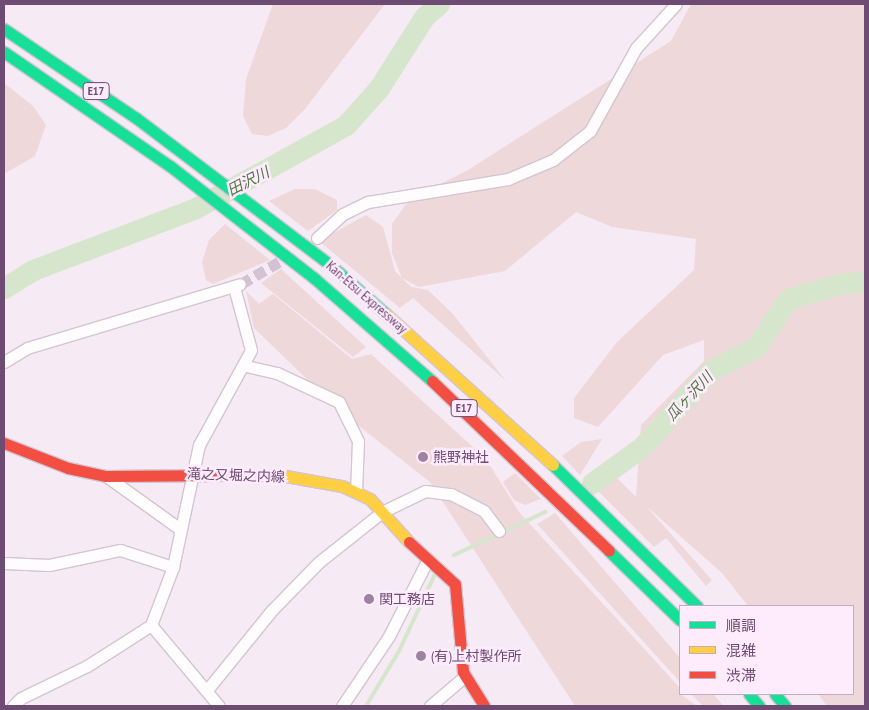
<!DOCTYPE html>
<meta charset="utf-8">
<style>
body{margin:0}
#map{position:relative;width:869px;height:710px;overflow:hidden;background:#f6eaf4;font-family:"PT Sans Narrow","Noto Sans JP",sans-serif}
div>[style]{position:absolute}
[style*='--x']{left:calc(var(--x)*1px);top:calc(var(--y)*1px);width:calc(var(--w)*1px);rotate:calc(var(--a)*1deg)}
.green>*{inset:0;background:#eed8da}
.stream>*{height:4px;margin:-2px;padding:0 2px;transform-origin:2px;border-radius:2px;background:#d6e6cc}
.river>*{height:21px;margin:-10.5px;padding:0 10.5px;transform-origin:10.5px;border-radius:10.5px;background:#d6e6cc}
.street-tunnel>*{height:11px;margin-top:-5.5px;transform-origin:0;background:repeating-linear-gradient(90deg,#d4c2d4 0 11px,transparent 0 16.5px)}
.roads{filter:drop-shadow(1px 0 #d3c5d2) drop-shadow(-1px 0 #d3c5d2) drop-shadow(0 1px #d3c5d2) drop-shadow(0 -1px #d3c5d2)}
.street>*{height:11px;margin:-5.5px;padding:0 5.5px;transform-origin:5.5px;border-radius:5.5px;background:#fefcfd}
.fast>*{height:11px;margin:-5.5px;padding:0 5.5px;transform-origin:5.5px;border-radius:5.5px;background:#16e098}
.slow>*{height:11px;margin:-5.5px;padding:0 5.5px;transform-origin:5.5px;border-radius:5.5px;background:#ffcf43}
.jam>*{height:11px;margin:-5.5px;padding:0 5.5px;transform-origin:5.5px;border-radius:5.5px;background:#f24e42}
.dots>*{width:14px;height:14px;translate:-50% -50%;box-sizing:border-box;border:2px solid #feebfc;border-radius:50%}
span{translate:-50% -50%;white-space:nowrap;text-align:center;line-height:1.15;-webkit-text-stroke:5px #feebfc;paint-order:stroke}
.shield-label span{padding:1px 4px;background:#feebfc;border:1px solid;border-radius:4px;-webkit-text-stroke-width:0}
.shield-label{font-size:12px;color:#6e4b73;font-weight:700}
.street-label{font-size:14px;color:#6e4b73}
.poi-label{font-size:14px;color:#6e4b73}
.left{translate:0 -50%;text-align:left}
.water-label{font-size:15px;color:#517840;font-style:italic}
.frame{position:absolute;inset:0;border:5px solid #6e4b73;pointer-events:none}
.legend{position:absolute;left:679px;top:605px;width:175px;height:90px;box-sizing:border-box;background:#feebfc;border:1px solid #c4abc5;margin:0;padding:6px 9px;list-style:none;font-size:15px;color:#6e4b73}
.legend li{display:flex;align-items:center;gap:10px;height:25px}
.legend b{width:25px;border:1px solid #c4abc5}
</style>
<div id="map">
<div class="green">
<i style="clip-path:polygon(273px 4px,385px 4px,305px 109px,286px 128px,268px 136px,252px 134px,243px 116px,246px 79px)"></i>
<i style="clip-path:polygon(691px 4px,865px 4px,865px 706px,819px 706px,827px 706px,818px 694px,853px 694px,853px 606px,748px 606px,722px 573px,646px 506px,712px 580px,706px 586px,666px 538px,654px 547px,595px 488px,613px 474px,636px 497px,641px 425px,704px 361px,704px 340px,663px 355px,598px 427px,574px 418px,574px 398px,617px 342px,694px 270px,696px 239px,612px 227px,576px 212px,505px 271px,419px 287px,402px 278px,411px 287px,428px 290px,453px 314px,506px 381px,413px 298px,400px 308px,319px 241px,366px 215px,383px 227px,395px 271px,402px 278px,392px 253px,392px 224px,409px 200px,468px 170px,671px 41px)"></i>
<i style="clip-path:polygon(4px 83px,33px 106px,46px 125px,35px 156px,4px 174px)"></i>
<i style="clip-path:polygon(295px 189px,315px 189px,337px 200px,337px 210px,308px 231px,269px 201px)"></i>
<i style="clip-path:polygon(225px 224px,270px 260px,213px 284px,206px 280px,202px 262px,209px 240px)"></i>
<i style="clip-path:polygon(281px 269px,366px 347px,353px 357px,261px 283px)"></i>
<i style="clip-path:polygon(246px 291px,259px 304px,273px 294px,352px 359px,371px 354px,486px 459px,519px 512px,680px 688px,680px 694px,697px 706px,575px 706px,430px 482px,341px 412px,254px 328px)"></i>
<i style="clip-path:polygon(602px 439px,580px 475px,562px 456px,581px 442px)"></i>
<i style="clip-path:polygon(515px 473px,541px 499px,525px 505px,514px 500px,503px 482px)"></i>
<i style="clip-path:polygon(555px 513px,680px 658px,680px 682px,537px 524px)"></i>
<i style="clip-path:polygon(691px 694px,713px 694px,724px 706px,703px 706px)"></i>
</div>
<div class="stream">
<i style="--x:454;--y:555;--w:101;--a:-25.3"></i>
<i style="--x:366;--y:706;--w:64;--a:-59"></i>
<i style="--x:399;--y:651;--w:85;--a:-64.9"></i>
</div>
<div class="river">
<i style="--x:4;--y:288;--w:34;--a:-32"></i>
<i style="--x:33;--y:270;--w:172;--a:-20.8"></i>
<i style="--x:194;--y:209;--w:174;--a:-28.9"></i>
<i style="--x:346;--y:125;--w:50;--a:-48.3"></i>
<i style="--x:379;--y:88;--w:84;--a:-57.6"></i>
<i style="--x:424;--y:17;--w:20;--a:-41"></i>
<i style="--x:592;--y:483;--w:62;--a:-35.8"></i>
<i style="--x:642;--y:447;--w:103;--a:-48.1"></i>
<i style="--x:711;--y:370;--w:49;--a:-26.6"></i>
<i style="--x:755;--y:348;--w:59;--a:-56"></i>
<i style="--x:788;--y:299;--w:52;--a:-16.7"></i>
<i style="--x:838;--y:284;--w:27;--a:-6"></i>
</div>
<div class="street-tunnel">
<i style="--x:241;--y:284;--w:58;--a:-30.1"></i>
</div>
<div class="roads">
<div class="street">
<i style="--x:317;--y:238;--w:35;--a:-43"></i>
<i style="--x:343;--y:214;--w:28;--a:-26"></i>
<i style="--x:368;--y:202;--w:142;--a:-9.3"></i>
<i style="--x:508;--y:179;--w:49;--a:-22.9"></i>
<i style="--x:553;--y:160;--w:47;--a:-38.1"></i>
<i style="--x:590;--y:131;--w:95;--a:-61"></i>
<i style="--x:636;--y:48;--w:59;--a:-47.7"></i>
<i style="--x:4;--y:362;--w:27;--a:-31"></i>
<i style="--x:27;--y:348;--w:222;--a:-16.7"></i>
<i style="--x:246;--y:366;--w:32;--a:13"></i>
<i style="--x:277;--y:373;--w:68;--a:25.1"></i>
<i style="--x:339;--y:402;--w:43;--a:64"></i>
<i style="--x:358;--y:441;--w:51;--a:92.2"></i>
<i style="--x:106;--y:476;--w:91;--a:35.6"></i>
<i style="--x:4;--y:563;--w:45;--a:2.5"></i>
<i style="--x:49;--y:565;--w:73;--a:-11.9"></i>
<i style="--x:120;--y:550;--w:56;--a:17.8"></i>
<i style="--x:151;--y:625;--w:106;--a:50"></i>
<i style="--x:207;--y:690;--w:103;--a:-50.9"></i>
<i style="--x:272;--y:610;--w:67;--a:-45.6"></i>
<i style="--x:319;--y:562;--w:80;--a:-38.4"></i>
<i style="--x:382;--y:512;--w:48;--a:-26"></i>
<i style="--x:425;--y:491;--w:26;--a:7"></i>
<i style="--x:451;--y:494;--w:37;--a:27"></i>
<i style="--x:484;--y:511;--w:25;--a:53"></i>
<i style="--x:13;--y:706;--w:11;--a:-45"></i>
<i style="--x:21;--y:698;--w:73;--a:-25.9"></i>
<i style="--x:87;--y:666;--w:76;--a:-32.6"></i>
<i style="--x:151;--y:625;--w:62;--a:-69.2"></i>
<i style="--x:173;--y:567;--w:125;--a:-78"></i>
<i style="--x:199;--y:445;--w:108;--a:-61.3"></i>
<i style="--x:251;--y:350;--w:65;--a:-105.1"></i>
<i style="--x:342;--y:706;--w:84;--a:-56.1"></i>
<i style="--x:389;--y:636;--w:84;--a:-63.1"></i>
<i style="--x:430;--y:706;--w:46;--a:-40.6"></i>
</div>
<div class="fast">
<i style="--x:4;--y:29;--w:159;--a:34"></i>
<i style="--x:136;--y:118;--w:248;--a:37.1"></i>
<i style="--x:334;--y:268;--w:69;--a:41.5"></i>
<i style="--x:4;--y:52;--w:201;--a:34.5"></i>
<i style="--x:170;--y:166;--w:182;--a:37.9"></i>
<i style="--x:314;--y:278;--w:157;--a:41.1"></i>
<i style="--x:553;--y:465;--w:202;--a:44.4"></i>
<i style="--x:609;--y:551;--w:99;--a:44.2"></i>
<i style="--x:749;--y:694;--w:16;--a:50"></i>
<i style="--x:775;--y:694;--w:16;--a:50"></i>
</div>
<div class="slow">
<i style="--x:386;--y:314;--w:225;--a:42.1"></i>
<i style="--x:226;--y:475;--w:54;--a:0"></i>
<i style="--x:280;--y:475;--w:63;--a:10.1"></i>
<i style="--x:342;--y:486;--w:31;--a:25"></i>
<i style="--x:370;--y:499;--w:58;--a:47.8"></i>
</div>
<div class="jam">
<i style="--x:432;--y:381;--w:245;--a:43.8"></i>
<i style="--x:4;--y:443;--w:69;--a:21.3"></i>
<i style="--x:68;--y:468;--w:39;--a:12"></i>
<i style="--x:106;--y:476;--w:120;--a:-0.5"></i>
<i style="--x:409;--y:542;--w:62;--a:42.4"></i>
<i style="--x:455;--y:584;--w:88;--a:84.8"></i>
<i style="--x:463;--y:672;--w:40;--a:58"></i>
</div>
</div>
<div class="dots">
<i style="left:423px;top:457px;background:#9e83a0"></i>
<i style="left:369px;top:599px;background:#9e83a0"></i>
<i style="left:421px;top:656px;background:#9e83a0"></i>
</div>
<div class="shield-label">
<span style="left:96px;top:91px">E17</span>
<span style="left:464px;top:408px">E17</span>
</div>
<div class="street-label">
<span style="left:367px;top:297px;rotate:41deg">Kan-Etsu Expressway</span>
<span style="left:236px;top:475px;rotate:2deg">滝之又堀之内線</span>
</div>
<div class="poi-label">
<span class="left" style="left:433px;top:457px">熊野神社</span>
<span class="left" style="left:379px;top:599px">関工務店</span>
<span class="left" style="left:431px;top:656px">(有)上村製作所</span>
</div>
<div class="water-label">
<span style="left:248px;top:181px;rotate:-27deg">田沢川</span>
<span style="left:689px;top:396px;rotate:-47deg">瓜ヶ沢川</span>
</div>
<div class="frame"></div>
<ul class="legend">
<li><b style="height:6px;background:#16e098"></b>順調</li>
<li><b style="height:6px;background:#ffcf43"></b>混雑</li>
<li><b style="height:6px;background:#f24e42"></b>渋滞</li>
</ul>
</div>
